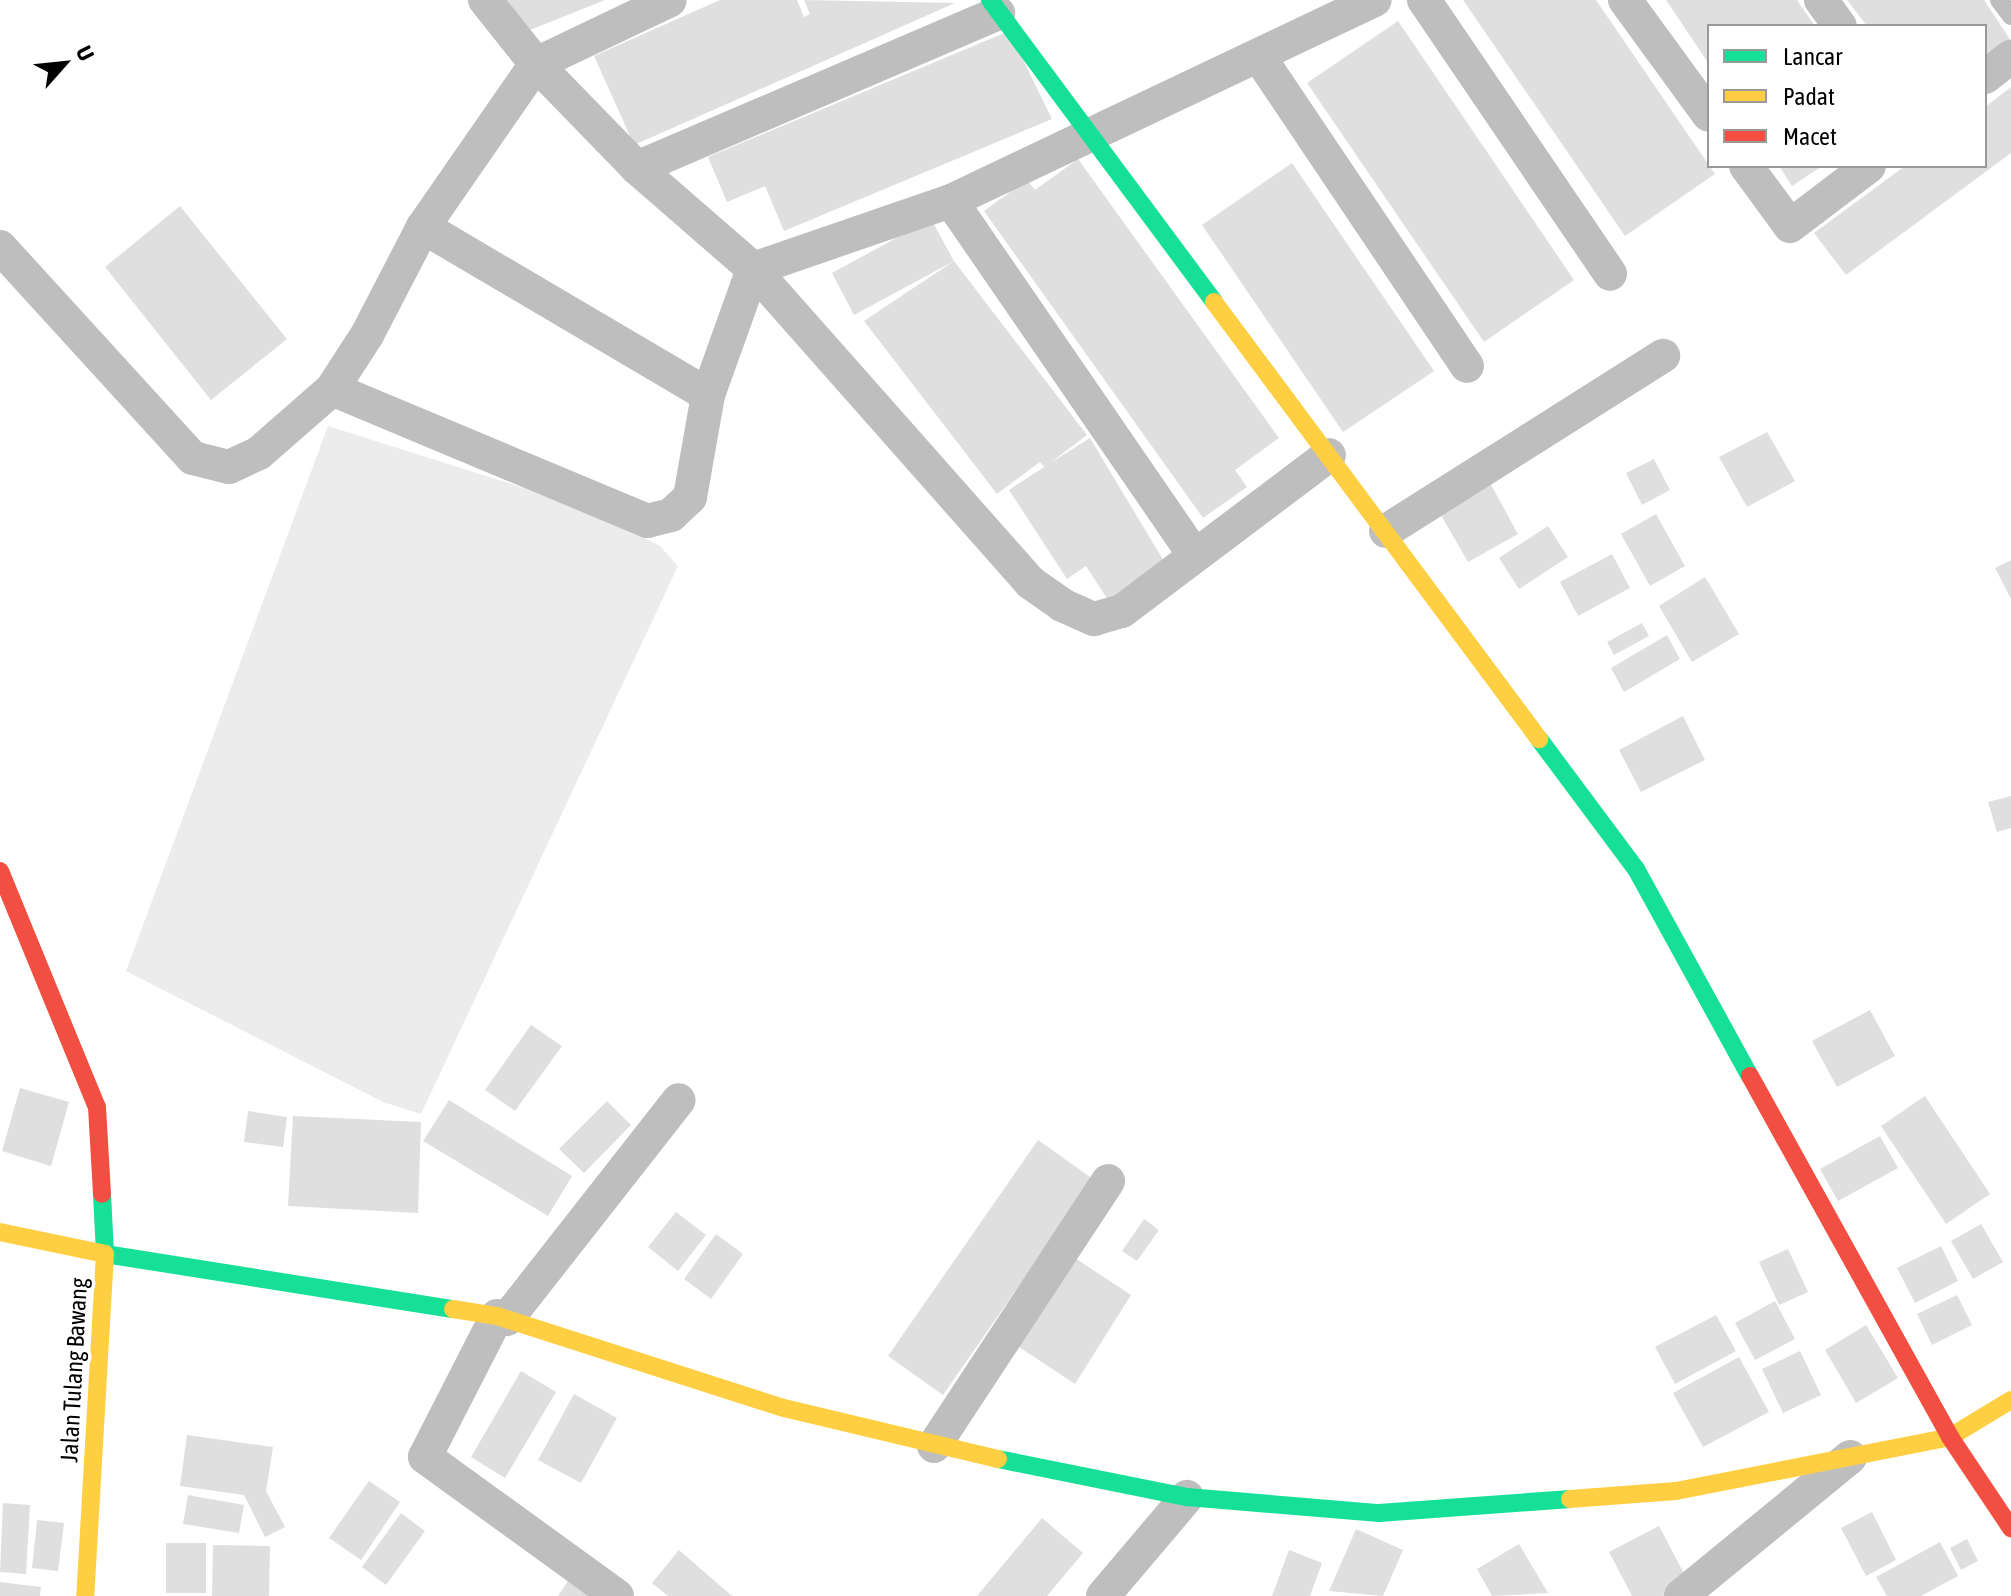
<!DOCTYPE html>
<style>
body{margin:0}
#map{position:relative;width:2011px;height:1596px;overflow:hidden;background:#fff;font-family:"Asap Condensed",sans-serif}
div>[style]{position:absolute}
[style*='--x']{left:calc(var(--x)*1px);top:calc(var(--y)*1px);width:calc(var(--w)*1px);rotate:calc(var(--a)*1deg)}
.green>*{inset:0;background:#ececec}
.building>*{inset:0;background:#dfdfdf}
.lane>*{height:18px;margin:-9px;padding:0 9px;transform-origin:9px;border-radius:9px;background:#bebebe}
.street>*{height:34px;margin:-17px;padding:0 17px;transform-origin:17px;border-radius:17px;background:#bebebe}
.fast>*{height:18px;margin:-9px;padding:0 9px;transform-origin:9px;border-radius:9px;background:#16e098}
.slow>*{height:18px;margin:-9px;padding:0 9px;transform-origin:9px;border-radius:9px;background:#ffcf43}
.jam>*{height:18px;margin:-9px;padding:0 9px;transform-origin:9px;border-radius:9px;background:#f24e42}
span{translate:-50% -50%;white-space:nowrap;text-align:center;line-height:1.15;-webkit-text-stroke:7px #fff;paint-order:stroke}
.street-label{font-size:24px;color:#000}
.legend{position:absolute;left:1707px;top:24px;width:280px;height:144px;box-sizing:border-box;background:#fff;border:2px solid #999;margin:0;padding:10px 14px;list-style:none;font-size:24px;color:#000}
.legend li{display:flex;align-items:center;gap:16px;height:40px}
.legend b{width:40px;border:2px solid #999}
.north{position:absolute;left:24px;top:24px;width:80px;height:80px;-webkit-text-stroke:6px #fff;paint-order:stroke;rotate:63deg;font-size:22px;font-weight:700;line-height:32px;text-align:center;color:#000}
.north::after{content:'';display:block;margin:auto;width:28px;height:36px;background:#000;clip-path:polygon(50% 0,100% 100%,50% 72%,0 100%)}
</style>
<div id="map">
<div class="green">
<i style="clip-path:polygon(328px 426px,581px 506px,660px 546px,678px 566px,421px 1114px,383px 1102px,126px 971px)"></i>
</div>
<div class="building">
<i style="clip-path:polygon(501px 0,605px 0,520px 34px)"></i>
<i style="clip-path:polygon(720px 0,797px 0,804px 17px,810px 14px,804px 0,955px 3px,634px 145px,594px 56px)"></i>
<i style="clip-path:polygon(1463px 0,1596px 0,1715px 174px,1625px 236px)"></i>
<i style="clip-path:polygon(1666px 0,1797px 0,1815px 26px,1709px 26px,1709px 64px)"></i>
<i style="clip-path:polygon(1847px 0,1984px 0,2011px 41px,1985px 61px,1985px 26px,1867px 26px)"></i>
<i style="clip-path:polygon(1398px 21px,1574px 280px,1484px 342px,1307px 83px)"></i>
<i style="clip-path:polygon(1009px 31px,1052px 119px,784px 231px,765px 186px,727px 202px,708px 157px)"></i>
<i style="clip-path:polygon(2011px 87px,2011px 153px,1846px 275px,1814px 233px,1905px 166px,1985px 166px,1985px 107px)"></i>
<i style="clip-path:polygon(1078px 159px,1279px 438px,1235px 470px,1247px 487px,1203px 518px,984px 211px,1027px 180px,1035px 190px)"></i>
<i style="clip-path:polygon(1292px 163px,1434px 371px,1343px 432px,1202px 225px)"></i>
<i style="clip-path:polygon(1779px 166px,1822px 166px,1792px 186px)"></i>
<i style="clip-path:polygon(180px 206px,287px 339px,211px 400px,105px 267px)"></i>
<i style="clip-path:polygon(931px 219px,954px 261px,854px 315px,832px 273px)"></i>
<i style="clip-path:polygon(954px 261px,1087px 435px,1050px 463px,1090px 438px,1165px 563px,1108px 600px,1086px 566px,1067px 579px,1009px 490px,1044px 467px,1040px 462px,997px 494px,864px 321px)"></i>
<i style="clip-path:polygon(1767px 432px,1795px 481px,1747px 507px,1719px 457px)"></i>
<i style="clip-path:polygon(1654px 459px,1670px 490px,1642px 505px,1626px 473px)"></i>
<i style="clip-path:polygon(1489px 481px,1518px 534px,1468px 562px,1438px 510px)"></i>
<i style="clip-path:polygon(1656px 514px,1685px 566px,1650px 586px,1621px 534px)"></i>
<i style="clip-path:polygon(1548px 526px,1568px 557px,1519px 589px,1499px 558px)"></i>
<i style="clip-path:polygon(1612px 554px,1630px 588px,1578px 616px,1560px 582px)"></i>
<i style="clip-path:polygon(2011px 560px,2011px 599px,1995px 568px)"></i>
<i style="clip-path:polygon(1705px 577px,1739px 634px,1692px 662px,1659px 606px)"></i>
<i style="clip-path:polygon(1642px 623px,1649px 636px,1614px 655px,1607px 642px)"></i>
<i style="clip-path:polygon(1667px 635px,1680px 659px,1624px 692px,1611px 668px)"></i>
<i style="clip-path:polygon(1683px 716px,1705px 760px,1641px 792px,1619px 750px)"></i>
<i style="clip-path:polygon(2011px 796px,2011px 828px,1997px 832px,1988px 802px)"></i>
<i style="clip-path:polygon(1870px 1010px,1895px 1056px,1837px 1087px,1812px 1041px)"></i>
<i style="clip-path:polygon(531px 1025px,562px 1046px,515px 1111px,485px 1090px)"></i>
<i style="clip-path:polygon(20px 1088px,69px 1102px,51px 1166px,2px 1151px)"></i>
<i style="clip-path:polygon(1925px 1096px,1990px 1194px,1946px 1224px,1881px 1126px)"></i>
<i style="clip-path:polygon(449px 1100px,572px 1176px,548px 1216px,423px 1141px)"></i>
<i style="clip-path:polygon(607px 1101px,631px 1125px,584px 1173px,559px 1149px)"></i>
<i style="clip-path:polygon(248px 1111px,287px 1117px,283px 1147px,244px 1142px)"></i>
<i style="clip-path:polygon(293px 1116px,421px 1122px,418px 1213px,288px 1206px)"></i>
<i style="clip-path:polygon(1880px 1136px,1898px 1168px,1838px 1201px,1820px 1169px)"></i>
<i style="clip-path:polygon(1038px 1140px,1093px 1179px,943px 1395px,888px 1356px)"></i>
<i style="clip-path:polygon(676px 1212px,706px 1235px,678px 1271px,648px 1247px)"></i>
<i style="clip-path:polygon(1144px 1219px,1159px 1230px,1137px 1261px,1122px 1251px)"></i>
<i style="clip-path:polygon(1981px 1224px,2003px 1262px,1973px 1279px,1951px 1241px)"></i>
<i style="clip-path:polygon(716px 1234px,743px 1254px,711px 1299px,684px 1279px)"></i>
<i style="clip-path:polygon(1941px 1246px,1958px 1281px,1915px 1303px,1897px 1268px)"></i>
<i style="clip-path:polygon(1788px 1249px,1808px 1292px,1779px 1305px,1759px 1262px)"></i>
<i style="clip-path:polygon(1075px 1258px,1131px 1295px,1075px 1384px,1019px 1347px)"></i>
<i style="clip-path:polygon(1957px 1295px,1972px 1325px,1932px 1345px,1917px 1314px)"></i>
<i style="clip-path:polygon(1775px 1301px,1795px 1339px,1755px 1360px,1735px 1323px)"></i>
<i style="clip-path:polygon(1716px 1315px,1736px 1351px,1675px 1384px,1655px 1347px)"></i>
<i style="clip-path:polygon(1866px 1325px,1898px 1378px,1856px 1403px,1825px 1350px)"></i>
<i style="clip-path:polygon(1800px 1351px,1821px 1395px,1783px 1413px,1762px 1369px)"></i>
<i style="clip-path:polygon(1739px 1357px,1769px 1412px,1703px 1447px,1673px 1393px)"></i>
<i style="clip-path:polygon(521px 1371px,556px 1392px,505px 1478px,471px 1457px)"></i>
<i style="clip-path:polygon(574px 1394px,617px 1418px,581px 1483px,538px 1460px)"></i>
<i style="clip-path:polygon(187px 1435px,273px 1447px,266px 1491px,285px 1527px,265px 1537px,244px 1495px,180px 1486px)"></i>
<i style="clip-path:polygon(369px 1481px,400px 1502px,361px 1560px,329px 1538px)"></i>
<i style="clip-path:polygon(188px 1495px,244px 1505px,239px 1533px,183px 1524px)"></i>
<i style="clip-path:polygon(3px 1503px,30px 1505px,26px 1574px,0 1572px)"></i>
<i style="clip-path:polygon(1872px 1512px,1896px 1560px,1866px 1576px,1841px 1528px)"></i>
<i style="clip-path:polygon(401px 1513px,425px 1531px,386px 1585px,362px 1567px)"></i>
<i style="clip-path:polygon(1042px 1518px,1083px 1553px,1047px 1596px,977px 1596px)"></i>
<i style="clip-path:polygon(37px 1520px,64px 1523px,58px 1571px,32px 1568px)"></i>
<i style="clip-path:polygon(1659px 1526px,1689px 1583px,1663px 1596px,1632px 1596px,1609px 1552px)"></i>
<i style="clip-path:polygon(1356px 1529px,1403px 1550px,1383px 1596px,1329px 1591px)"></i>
<i style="clip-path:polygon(1967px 1539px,1978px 1561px,1961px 1570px,1950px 1548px)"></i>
<i style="clip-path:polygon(1940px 1542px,1958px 1576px,1921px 1596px,1887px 1596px,1876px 1577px)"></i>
<i style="clip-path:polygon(166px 1543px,206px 1543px,206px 1593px,166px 1593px)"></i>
<i style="clip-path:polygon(1519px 1544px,1548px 1593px,1492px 1596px,1477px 1569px)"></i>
<i style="clip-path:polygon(213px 1545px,270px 1546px,269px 1596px,212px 1596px)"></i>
<i style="clip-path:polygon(679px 1550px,732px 1596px,668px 1596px,652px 1583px)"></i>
<i style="clip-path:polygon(1289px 1550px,1322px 1563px,1310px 1596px,1272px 1596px)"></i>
<i style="clip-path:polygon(570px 1578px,595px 1596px,558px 1596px)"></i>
<i style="clip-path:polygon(0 1582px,41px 1587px,40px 1596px,0 1596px)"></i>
</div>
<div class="lane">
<i style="--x:1999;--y:0;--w:20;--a:53"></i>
</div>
<div class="street">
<i style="--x:485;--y:0;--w:82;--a:51.4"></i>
<i style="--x:536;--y:64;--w:145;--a:45.8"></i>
<i style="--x:637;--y:168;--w:154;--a:41"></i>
<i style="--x:753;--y:269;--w:419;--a:48.5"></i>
<i style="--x:1031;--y:583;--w:38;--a:35"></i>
<i style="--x:1062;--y:605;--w:35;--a:24"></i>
<i style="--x:1094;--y:619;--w:29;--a:-16"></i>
<i style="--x:1122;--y:611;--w:259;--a:-37"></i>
<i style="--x:1424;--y:0;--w:331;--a:55.8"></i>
<i style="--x:1625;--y:0;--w:142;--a:53.9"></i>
<i style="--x:1821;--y:0;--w:32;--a:54"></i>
<i style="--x:1260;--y:58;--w:371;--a:56.1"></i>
<i style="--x:1985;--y:77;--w:33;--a:-38"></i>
<i style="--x:1746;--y:166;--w:74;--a:53.7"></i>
<i style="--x:1790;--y:226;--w:99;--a:-37.2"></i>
<i style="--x:637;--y:168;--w:393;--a:-23.2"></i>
<i style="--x:951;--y:201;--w:429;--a:55.5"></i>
<i style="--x:423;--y:227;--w:331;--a:30.5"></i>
<i style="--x:0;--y:247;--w:286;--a:47.6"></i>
<i style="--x:193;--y:458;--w:37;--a:14"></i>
<i style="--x:229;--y:467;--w:33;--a:-25"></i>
<i style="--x:259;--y:453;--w:97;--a:-41.2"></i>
<i style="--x:332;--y:389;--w:64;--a:-57.1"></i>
<i style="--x:367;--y:335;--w:122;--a:-62.6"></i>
<i style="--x:423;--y:227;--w:198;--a:-55.3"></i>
<i style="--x:536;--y:64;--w:148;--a:-25.5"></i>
<i style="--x:332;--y:389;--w:342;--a:22.7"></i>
<i style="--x:647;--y:521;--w:25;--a:-14"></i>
<i style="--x:671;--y:515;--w:26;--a:-43"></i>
<i style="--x:690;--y:497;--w:104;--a:-80"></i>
<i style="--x:708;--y:395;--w:134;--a:-70.3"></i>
<i style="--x:753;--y:269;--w:209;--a:-19"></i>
<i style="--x:951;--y:201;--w:469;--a:-25.4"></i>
<i style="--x:1386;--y:531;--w:328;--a:-32.3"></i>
<i style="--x:497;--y:1316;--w:158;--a:117.1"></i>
<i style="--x:425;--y:1457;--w:237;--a:35.9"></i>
<i style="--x:507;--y:1319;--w:278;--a:-51.9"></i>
<i style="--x:934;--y:1446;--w:317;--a:-56.7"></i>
<i style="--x:1103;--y:1596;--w:130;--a:-49.7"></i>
<i style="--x:1681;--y:1596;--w:219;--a:-39.4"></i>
</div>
<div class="fast">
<i style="--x:990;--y:0;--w:376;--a:53.4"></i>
<i style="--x:1539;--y:739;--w:162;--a:53.3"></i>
<i style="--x:1636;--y:869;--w:236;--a:61.2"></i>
<i style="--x:102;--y:1194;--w:60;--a:87.1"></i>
<i style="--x:105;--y:1254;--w:352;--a:9"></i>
<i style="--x:998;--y:1459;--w:193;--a:11.4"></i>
<i style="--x:1187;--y:1497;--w:193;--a:4.8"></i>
<i style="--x:1379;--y:1513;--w:192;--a:-4.2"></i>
</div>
<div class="slow">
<i style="--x:1214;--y:302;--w:545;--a:53.36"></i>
<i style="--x:0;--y:1232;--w:107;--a:11.8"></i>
<i style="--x:105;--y:1254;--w:343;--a:93.3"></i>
<i style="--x:453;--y:1309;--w:45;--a:9"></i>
<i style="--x:497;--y:1316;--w:301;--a:17.8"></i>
<i style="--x:784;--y:1408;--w:220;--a:13.4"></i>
<i style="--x:1570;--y:1499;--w:106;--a:-4.3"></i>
<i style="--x:1676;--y:1491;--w:279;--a:-11.1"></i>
<i style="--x:1950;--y:1437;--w:71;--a:-31.2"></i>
</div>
<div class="jam">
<i style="--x:0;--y:871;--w:255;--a:67.7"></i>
<i style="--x:97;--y:1107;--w:87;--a:86.7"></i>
<i style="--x:1750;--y:1076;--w:413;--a:61"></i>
<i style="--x:1950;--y:1437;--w:110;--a:56.2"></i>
</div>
<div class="street-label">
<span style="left:74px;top:1370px;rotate:-87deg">Jalan Tulang Bawang</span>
</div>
<ul class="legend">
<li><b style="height:10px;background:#16e098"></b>Lancar</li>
<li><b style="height:10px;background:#ffcf43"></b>Padat</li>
<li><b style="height:10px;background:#f24e42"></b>Macet</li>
</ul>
<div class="north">U</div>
</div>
